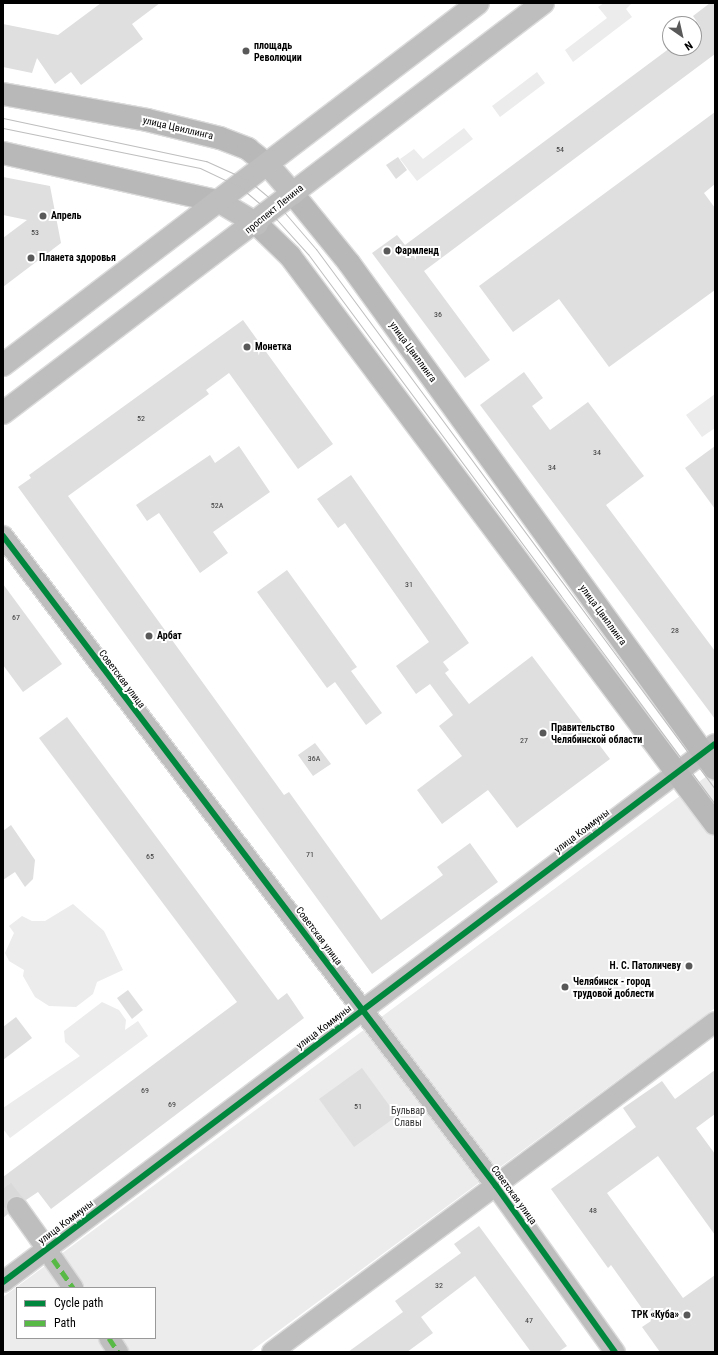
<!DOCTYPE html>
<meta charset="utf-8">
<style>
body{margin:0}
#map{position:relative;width:718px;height:1355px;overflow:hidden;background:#fff;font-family:"Roboto Condensed",sans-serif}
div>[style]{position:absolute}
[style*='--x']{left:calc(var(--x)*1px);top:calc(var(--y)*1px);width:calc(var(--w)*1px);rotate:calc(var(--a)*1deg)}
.green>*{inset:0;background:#ececec}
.building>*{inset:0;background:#dfdfdf}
.street-tunnel>*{height:20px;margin-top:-10px;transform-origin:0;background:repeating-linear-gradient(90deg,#d9d9d9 0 20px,transparent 0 30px)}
.roads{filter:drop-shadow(1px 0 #dbdbdb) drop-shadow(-1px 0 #dbdbdb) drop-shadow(0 1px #dbdbdb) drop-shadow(0 -1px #dbdbdb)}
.street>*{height:20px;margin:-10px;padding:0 10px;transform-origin:10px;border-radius:10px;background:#bebebe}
.secondary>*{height:22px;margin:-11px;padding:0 11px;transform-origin:11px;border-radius:11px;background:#b8b8b8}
.primary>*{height:22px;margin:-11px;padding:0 11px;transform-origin:11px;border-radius:11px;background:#bebebe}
.tram>*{height:1px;margin:-0.5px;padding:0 0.5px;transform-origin:0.5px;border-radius:0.5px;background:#bebebe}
.quiet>*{height:5px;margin-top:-2.5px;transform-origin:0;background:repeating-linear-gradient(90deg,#58b947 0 10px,transparent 0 15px)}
.cycleway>*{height:6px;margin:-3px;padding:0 3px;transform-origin:3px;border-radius:3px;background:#00873e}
.dots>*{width:11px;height:11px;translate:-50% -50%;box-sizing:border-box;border:2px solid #fff;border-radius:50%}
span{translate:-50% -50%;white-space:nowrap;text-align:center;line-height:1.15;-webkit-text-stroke:4px #fff;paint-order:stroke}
.number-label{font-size:8px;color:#383838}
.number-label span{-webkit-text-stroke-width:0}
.poi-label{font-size:10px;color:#000;font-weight:700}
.left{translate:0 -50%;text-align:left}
.right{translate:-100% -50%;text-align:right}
.street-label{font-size:10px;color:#000}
.park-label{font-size:10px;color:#333}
.frame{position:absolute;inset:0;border:4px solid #000;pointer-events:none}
.legend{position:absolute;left:16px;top:1287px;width:140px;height:52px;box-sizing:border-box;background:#fff;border:1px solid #999;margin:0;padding:5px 7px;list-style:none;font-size:12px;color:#000}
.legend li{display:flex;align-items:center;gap:8px;height:20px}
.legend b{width:20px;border:1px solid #999}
.north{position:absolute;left:662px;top:16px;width:40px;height:40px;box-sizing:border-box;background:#fff;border:1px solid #999;border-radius:50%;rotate:146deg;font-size:11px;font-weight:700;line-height:16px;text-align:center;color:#000}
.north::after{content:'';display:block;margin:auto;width:14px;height:18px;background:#595959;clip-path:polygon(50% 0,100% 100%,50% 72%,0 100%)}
</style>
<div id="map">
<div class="green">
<i style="clip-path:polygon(604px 3px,632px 3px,626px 9px,632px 17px,573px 62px,565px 50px,607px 18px,598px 7px)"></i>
<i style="clip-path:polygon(537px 72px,545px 83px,500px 117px,492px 106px)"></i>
<i style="clip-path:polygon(464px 128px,473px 139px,417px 181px,400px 159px,414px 149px,423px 159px)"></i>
<i style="clip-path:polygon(715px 394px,715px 428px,702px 437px,686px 415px)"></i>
<i style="clip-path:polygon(evenodd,715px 770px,715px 1008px,250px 1352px,3px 1352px,3px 1297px,715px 770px,17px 1288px,155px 1288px,155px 1338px,17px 1338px,17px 1288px)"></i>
<i style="clip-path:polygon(73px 904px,104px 931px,123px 970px,97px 982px,93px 994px,76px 1007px,49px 1006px,35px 997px,23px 976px,24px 970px,9px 961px,5px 953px,14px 933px,9px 926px,22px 916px,32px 921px,45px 921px)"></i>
<i style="clip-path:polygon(102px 1002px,119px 1010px,126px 1020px,125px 1030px,138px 1021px,148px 1036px,10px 1138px,3px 1129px,3px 1108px,80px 1056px,65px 1042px,64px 1031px)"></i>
</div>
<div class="building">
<i style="clip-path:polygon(101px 3px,160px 3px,132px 24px,143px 39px,81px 85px,71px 72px,55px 84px,37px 58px,32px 73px,3px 67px,3px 24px,58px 35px)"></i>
<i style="clip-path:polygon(710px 3px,715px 3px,715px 54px,424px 271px,490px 360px,465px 378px,372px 253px,397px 235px,405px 245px,670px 48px,694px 48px,694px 30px,700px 26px,693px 16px)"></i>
<i style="clip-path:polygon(715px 112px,715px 184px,704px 193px,715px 208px,715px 290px,609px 367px,559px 299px,513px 332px,479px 286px)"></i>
<i style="clip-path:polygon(398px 157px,407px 170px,396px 179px,386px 165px)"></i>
<i style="clip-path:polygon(3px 177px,50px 186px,61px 243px,3px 287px,3px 238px,27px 220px,3px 215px)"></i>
<i style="clip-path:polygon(243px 320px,333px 444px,298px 469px,229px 373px,206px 390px,209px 394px,68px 496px,284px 795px,289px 792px,381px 920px,443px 875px,437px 867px,470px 843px,498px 882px,372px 974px,18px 487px,31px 478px,29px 475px)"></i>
<i style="clip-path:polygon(524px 372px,543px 398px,532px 406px,550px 430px,588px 402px,644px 476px,606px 505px,715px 651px,715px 719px,480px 405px)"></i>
<i style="clip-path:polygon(239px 446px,270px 492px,213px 532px,228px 553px,200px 573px,159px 513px,147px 521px,136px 505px,210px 455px,215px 463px)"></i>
<i style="clip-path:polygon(715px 446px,715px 509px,685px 468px)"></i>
<i style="clip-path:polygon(351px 475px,469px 643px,443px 662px,449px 670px,445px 673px,469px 704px,532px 656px,610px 759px,517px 828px,488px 790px,442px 824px,417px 790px,462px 756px,439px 726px,453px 715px,430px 684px,416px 694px,396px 666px,429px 642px,345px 523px,338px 528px,317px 499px)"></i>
<i style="clip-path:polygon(287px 570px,357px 667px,351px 671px,382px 713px,366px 725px,335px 682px,327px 688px,257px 592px)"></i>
<i style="clip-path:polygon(3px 584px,62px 664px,23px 692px,3px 665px)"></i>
<i style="clip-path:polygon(67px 717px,278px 1000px,287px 993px,304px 1018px,51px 1209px,38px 1192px,26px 1200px,16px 1196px,7px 1202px,8px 1214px,3px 1218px,3px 1177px,237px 1002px,39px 738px)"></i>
<i style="clip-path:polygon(315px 743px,331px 764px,313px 776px,298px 755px)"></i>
<i style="clip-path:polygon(11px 825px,35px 860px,33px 879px,25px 887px,15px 872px,3px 880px,3px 831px)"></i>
<i style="clip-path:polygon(128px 990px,143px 1010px,132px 1019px,117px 998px)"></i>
<i style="clip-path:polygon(16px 1017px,32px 1038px,3px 1060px,3px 1027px)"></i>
<i style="clip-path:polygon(362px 1068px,397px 1116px,354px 1147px,319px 1099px)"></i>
<i style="clip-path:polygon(715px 1070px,715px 1114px,696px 1128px,715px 1154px,715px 1235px,658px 1156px,607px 1193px,683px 1298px,715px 1275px,715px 1352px,660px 1352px,642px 1327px,651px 1321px,611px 1265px,608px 1268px,551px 1189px,636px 1127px,623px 1108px,662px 1081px,675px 1099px)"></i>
<i style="clip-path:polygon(479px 1226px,567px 1346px,558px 1352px,531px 1352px,475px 1276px,421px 1317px,433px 1333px,407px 1352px,348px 1352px,403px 1312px,395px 1301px,461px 1253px,454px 1244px)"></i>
</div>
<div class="street-tunnel">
<i style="--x:3;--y:1189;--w:23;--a:52"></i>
</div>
<div class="roads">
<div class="street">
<i style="--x:3;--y:536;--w:816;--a:52.82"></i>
<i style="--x:496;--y:1186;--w:204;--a:54.4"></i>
<i style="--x:17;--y:1207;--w:52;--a:54.5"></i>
<i style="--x:53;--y:1259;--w:35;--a:55"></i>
<i style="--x:3;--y:1282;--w:892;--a:-37.08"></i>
<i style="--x:109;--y:1338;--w:17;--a:57"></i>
<i style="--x:272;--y:1352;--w:552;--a:-36.68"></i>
</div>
<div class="secondary">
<i style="--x:3;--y:94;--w:146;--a:10.2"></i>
<i style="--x:147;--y:120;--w:75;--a:13.9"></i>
<i style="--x:220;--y:138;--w:30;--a:21"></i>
<i style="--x:248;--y:149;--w:26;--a:39"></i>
<i style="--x:3;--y:153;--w:222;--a:12.7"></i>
<i style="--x:293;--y:194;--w:89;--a:50.9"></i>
<i style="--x:349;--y:263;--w:624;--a:54.12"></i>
<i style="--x:257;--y:224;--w:46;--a:44.1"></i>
<i style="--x:290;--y:256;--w:709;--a:53.19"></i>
</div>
<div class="primary">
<i style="--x:268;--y:165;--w:38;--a:49"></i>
<i style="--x:220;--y:202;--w:43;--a:30.7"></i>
<i style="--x:3;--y:365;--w:597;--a:-37.31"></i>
<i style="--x:3;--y:413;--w:678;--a:-37.21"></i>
</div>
</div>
<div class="tram">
<i style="--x:3;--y:118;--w:208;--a:12"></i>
<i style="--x:206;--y:161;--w:46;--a:24.3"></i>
<i style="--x:248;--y:180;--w:40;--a:40"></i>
<i style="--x:279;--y:206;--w:57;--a:49.3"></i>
<i style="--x:316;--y:249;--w:671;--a:53.54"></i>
<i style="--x:3;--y:128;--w:201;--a:11.5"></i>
<i style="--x:200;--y:168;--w:44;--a:25.4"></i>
<i style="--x:240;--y:187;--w:39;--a:40"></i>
<i style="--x:270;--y:212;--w:57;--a:47.9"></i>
<i style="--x:308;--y:254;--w:684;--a:53.5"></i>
</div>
<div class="quiet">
<i style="--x:53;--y:1259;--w:35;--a:55"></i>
<i style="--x:109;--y:1338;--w:17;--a:57"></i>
</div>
<div class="cycleway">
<i style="--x:3;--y:536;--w:816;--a:52.82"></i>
<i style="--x:496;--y:1186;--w:204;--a:54.4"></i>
<i style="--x:3;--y:1282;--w:892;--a:-37.08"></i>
</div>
<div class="dots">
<i style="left:246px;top:51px;background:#595959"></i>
<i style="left:43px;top:216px;background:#595959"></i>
<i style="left:387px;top:251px;background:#595959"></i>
<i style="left:31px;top:258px;background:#595959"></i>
<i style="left:247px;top:347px;background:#595959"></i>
<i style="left:149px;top:636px;background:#595959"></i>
<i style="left:543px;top:733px;background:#595959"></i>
<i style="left:689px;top:966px;background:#595959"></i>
<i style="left:565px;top:987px;background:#595959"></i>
<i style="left:687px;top:1315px;background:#595959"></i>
</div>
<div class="number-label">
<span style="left:560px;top:150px">54</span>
<span style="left:35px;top:233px">53</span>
<span style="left:438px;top:315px">36</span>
<span style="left:141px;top:419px">52</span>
<span style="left:597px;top:453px">34</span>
<span style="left:552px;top:468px">34</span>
<span style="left:217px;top:506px">52А</span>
<span style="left:409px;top:585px">31</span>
<span style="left:16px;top:618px">67</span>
<span style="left:675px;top:631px">28</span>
<span style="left:524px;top:741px">27</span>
<span style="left:314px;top:759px">36А</span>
<span style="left:310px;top:855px">71</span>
<span style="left:150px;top:857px">65</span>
<span style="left:145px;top:1091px">69</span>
<span style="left:172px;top:1105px">69</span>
<span style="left:358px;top:1107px">51</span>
<span style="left:593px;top:1211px">48</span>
<span style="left:439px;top:1286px">32</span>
<span style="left:529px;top:1321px">47</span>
</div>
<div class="poi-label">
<span class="left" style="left:254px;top:51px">площадь<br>Революции</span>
<span class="left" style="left:51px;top:216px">Апрель</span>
<span class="left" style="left:395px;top:251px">Фармленд</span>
<span class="left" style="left:39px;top:258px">Планета здоровья</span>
<span class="left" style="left:255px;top:347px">Монетка</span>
<span class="left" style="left:157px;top:636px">Арбат</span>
<span class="left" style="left:551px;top:733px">Правительство<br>Челябинской области</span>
<span class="right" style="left:681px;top:966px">Н. С. Патоличеву</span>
<span class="left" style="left:573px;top:987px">Челябинск - город<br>трудовой доблести</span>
<span class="right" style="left:679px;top:1315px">ТРК «Куба»</span>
</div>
<div class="street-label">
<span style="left:178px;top:128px;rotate:13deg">улица Цвиллинга</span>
<span style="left:274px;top:209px;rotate:-39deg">проспект Ленина</span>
<span style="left:413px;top:352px;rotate:54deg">улица Цвиллинга</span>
<span style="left:603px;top:615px;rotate:54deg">улица Цвиллинга</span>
<span style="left:122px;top:679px;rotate:53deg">Советская улица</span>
<span style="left:582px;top:831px;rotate:-37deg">улица Коммуны</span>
<span style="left:319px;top:936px;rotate:53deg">Советская улица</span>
<span style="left:324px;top:1027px;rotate:-37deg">улица Коммуны</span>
<span style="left:514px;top:1195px;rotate:54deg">Советская улица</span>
<span style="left:66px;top:1222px;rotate:-37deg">улица Коммуны</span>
</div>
<div class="park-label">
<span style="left:408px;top:1116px">Бульвар<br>Славы</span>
</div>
<div class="frame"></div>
<ul class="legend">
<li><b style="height:5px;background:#00873e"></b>Cycle path</li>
<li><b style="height:5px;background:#58b947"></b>Path</li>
</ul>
<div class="north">N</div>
</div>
